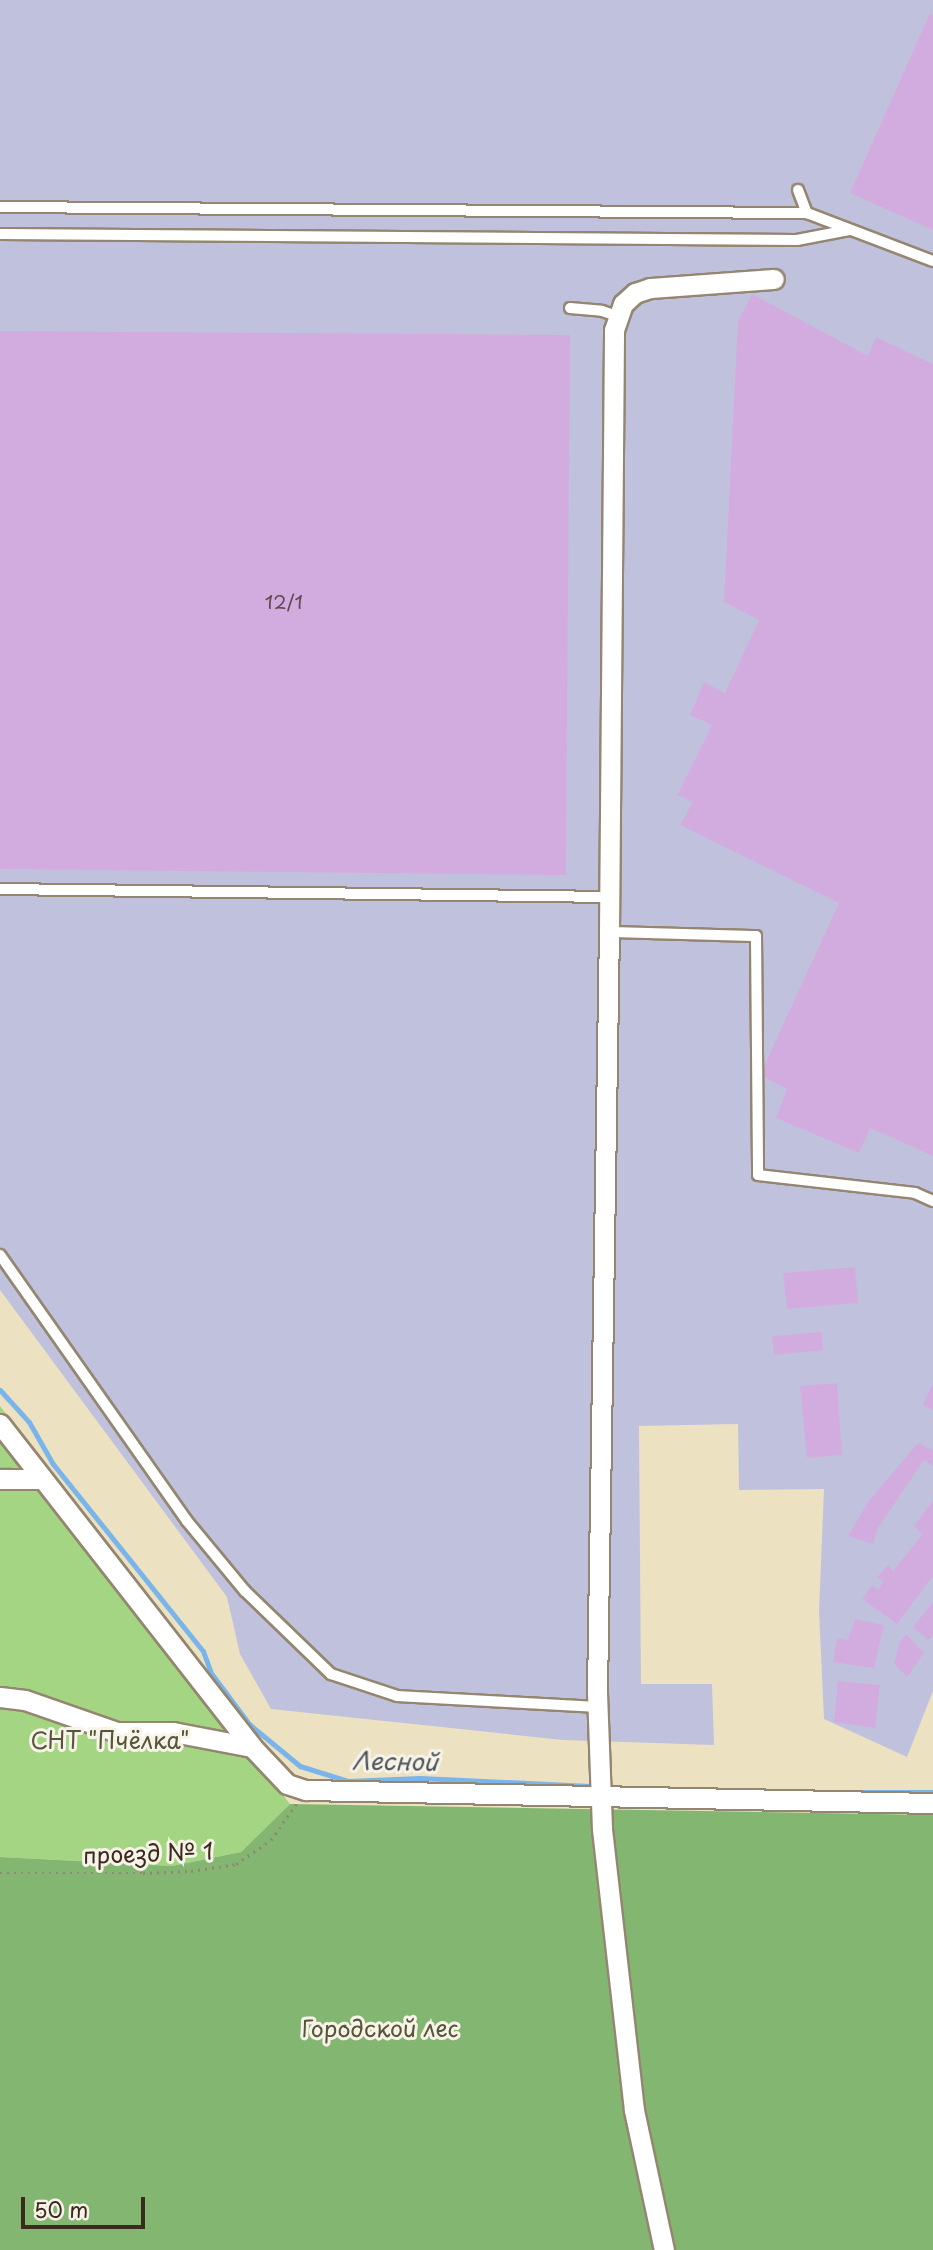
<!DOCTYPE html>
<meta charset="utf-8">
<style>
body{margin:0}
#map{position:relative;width:933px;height:2250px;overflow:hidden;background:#ece2c2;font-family:"Playpen Sans",sans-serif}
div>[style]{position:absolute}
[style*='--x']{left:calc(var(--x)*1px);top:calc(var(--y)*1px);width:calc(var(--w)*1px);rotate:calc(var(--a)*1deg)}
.industrial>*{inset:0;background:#c0c2dd}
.green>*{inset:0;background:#a4d583}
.forest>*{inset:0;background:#83b671}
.stream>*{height:5px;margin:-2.5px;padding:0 2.5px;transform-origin:2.5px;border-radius:2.5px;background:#79b5eb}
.building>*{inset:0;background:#d3acdf}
.path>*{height:2.5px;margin-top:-1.25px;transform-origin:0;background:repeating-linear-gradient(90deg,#948670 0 2px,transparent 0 7px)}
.roads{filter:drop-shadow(2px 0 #948670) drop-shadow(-2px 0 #948670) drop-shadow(0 2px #948670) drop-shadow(0 -2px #948670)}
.service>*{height:10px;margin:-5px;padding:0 5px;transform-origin:5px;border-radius:5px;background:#fff}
.minor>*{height:19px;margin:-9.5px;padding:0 9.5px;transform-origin:9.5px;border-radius:9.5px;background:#fff}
span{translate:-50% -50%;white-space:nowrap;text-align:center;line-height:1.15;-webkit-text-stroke:6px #f7f3e8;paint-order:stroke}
.number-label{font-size:19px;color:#614a4e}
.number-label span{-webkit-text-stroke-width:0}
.park-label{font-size:23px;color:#555537}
.street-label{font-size:23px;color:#3b2a1e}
.water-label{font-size:24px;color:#4e545c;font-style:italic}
.scale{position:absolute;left:21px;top:2197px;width:124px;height:32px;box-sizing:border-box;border:4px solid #3b2a1e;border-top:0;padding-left:9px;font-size:21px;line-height:24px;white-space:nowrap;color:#3b2a1e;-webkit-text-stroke:5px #f7f3e8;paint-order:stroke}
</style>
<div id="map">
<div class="industrial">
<i style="clip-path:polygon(0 0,933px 0,933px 1691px,907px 1757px,824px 1719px,819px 1611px,824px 1489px,739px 1490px,738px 1424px,639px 1426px,641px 1684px,712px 1684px,714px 1745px,563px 1740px,271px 1709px,240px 1654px,227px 1597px,0 1290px)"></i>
</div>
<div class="green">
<i style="clip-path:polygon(0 1406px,180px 1640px,225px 1721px,290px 1804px,241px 1852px,172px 1866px,0 1857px)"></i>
</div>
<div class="forest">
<i style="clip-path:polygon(290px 1804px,933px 1815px,933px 2250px,0 2250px,0 1857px,172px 1866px,241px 1852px)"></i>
</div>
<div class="stream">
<i style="--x:0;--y:1390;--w:43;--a:47.8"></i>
<i style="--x:29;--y:1422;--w:48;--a:60.3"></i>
<i style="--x:53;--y:1464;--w:240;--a:51.3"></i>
<i style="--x:203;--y:1651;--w:23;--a:70"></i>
<i style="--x:211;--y:1673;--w:64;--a:53.3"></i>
<i style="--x:249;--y:1724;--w:66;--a:39.5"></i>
<i style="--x:300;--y:1766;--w:50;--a:17.4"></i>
<i style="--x:348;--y:1781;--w:72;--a:-2.4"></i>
<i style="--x:420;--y:1778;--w:170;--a:2.7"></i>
<i style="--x:0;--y:1469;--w:10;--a:0"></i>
<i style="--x:845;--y:1792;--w:88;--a:0"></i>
</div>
<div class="building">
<i style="clip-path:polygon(930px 13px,933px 15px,933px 230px,850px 193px)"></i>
<i style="clip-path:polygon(752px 294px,868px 356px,876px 337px,933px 364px,933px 1156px,870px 1128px,859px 1153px,776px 1118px,787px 1089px,760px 1075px,839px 903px,680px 825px,693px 802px,677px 795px,712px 725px,690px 715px,704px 682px,725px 693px,759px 620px,724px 602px,738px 321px)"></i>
<i style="clip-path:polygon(0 331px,570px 335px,566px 875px,0 869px)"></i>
<i style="clip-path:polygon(855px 1267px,858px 1303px,787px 1309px,783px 1273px)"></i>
<i style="clip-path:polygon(822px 1332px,823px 1350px,774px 1355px,772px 1336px)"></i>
<i style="clip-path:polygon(837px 1383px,842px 1455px,807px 1458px,800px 1386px)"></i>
<i style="clip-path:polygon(933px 1383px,933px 1410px,923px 1405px)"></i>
<i style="clip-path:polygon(918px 1443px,933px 1450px,933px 1466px,924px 1460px,878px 1528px,873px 1544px,848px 1536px,868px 1502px)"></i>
<i style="clip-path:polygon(933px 1500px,933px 1576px,897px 1624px,862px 1599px,872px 1585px,878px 1590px,883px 1582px,877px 1577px,888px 1565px,893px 1571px,922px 1535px,914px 1526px)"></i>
<i style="clip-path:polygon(933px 1602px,933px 1635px,928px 1640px,913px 1627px)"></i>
<i style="clip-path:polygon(855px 1619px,884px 1625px,874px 1668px,833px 1662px,837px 1638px,848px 1640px)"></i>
<i style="clip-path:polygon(906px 1634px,924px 1653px,907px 1677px,894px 1664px,900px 1642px)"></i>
<i style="clip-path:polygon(838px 1681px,880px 1685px,875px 1728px,834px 1722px)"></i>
</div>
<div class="path">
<i style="--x:0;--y:1873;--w:143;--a:0"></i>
<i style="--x:143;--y:1873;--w:48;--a:-2.4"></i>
<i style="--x:191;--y:1871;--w:46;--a:-8.8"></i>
<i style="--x:236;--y:1864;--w:42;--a:-34.4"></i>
<i style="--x:271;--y:1840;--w:44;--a:-55.2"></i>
</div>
<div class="roads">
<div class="service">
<i style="--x:798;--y:190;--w:25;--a:69"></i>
<i style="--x:0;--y:207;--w:807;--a:0.43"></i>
<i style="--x:807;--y:213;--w:135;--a:20.9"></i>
<i style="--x:0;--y:234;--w:797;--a:0.43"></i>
<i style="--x:797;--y:240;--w:53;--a:-10.9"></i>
<i style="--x:570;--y:308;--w:32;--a:5"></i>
<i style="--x:602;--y:311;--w:16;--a:18"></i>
<i style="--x:0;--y:889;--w:609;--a:0.75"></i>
<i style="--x:609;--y:932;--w:147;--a:1.6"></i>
<i style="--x:756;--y:936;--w:239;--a:89.5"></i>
<i style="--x:758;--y:1175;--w:158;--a:6.5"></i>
<i style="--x:915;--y:1193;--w:20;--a:24"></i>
<i style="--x:0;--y:1255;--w:325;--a:54.9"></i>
<i style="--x:187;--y:1521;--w:91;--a:50.4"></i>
<i style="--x:245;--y:1591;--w:120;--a:44"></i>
<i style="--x:331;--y:1674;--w:70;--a:18.4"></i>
<i style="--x:397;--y:1696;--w:201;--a:3.1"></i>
</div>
<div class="minor">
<i style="--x:0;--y:1424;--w:410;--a:52"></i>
<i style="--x:252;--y:1747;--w:51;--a:46.6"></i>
<i style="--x:287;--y:1784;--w:20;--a:18"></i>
<i style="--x:306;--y:1790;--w:627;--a:1.19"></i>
<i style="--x:0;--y:1479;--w:42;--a:0"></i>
<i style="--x:0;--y:1697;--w:25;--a:7"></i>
<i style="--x:25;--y:1700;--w:97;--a:19.2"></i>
<i style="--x:117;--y:1732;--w:56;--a:0"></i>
<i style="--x:173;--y:1732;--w:80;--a:10.8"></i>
<i style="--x:664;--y:2250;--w:143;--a:-102.1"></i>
<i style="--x:634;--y:2110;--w:283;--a:-96.5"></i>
<i style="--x:602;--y:1829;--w:137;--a:-92.1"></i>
<i style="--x:597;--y:1692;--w:760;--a:-89.1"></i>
<i style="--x:609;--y:932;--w:602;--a:-89.52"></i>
<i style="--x:614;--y:330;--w:28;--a:-71"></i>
<i style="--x:623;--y:304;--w:16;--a:-43"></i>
<i style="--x:635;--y:293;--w:16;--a:-18"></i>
<i style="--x:650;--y:288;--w:124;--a:-4.2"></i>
</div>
</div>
<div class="number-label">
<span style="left:284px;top:602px">12/1</span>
</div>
<div class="park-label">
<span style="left:110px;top:1740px">СНТ "Пчёлка"</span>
<span style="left:380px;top:2028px">Городской лес</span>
</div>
<div class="street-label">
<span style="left:148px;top:1853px;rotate:-2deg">проезд № 1</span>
</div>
<div class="water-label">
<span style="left:395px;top:1761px;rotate:1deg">Лесной</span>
</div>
<div class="scale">50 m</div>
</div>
